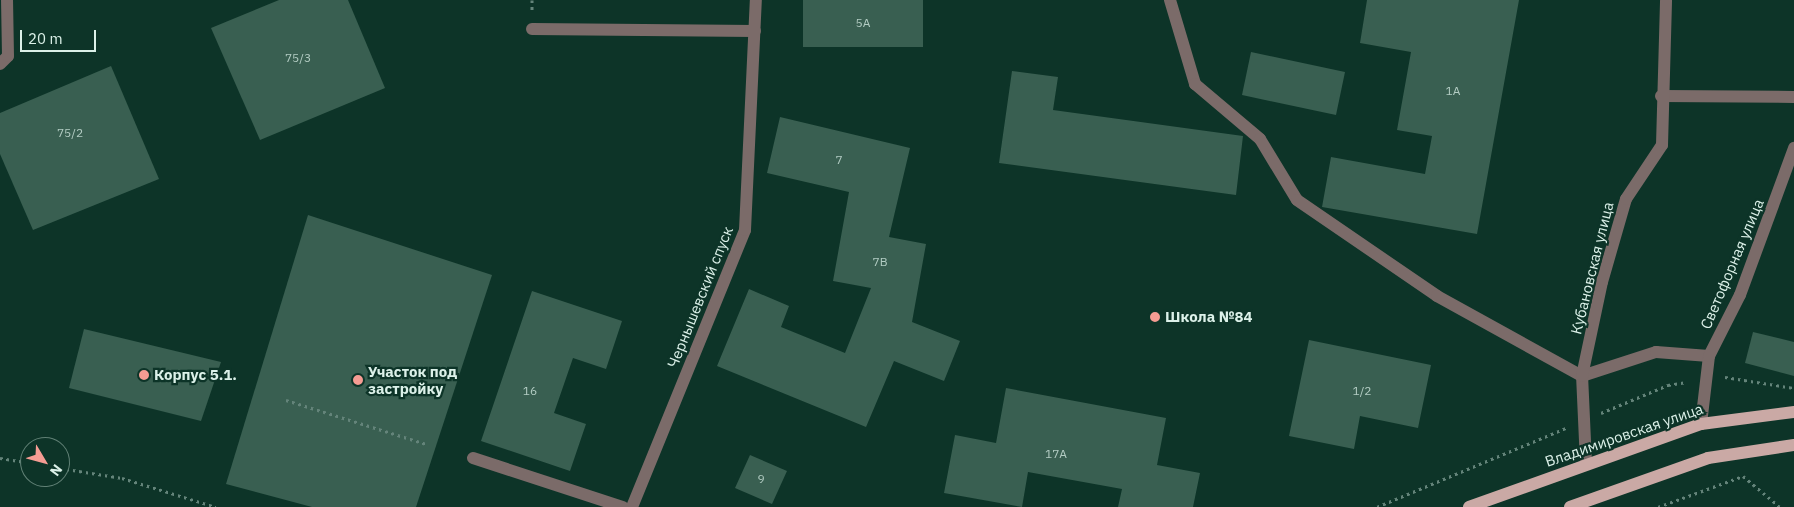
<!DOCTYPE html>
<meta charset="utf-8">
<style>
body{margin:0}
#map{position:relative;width:1794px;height:507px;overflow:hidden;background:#0d3428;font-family:"IBM Plex Sans",sans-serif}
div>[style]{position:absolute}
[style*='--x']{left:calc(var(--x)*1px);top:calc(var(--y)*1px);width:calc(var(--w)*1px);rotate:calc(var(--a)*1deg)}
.building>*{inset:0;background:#395f51}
.path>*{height:3px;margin-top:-1.5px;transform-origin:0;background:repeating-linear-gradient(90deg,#64847a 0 2.5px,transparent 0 6.5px)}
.service>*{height:12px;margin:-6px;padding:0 6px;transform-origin:6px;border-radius:6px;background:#7b6b69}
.minor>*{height:12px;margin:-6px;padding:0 6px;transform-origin:6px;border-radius:6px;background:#7b6b69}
.primary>*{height:12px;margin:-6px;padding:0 6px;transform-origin:6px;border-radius:6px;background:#caa9a5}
.dots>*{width:14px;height:14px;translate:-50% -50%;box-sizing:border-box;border:2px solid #0d3428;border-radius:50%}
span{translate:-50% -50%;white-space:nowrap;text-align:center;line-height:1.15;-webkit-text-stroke:4.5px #0d3428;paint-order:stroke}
.number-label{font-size:12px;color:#b3ccc3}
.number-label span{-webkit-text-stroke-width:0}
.street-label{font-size:15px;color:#dcf1e9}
.poi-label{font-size:15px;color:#dcf1e9;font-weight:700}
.left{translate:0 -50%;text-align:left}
.north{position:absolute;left:20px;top:437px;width:50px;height:50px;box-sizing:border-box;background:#0d3428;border:1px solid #608075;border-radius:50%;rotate:127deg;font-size:14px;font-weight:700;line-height:20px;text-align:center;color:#dcf1e9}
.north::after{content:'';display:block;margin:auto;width:18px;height:22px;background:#f59c93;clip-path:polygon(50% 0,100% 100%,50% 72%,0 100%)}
.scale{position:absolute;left:20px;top:30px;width:76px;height:22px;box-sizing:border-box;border:2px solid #dcf1e9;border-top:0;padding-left:6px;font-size:15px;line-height:18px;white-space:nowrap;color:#dcf1e9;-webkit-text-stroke:4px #0d3428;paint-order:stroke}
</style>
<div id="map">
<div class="building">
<i style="clip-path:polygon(279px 0,348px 0,385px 88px,260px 140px,211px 28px)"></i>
<i style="clip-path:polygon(803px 0,923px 0,923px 47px,803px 47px)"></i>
<i style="clip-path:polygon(1367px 0,1519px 0,1477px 234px,1322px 207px,1331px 157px,1425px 174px,1432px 136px,1397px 130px,1411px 52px,1360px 43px)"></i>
<i style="clip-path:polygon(1251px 52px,1345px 72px,1336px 115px,1242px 95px)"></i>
<i style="clip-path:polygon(111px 66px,159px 179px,33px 230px,0 154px,0 113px)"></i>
<i style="clip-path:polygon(1012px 71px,1058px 77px,1053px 110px,1243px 136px,1236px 195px,999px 163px)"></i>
<i style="clip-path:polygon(780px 117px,910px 148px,889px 237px,926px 244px,912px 322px,960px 341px,944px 381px,894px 361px,866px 427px,717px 366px,749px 289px,789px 306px,781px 327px,845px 353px,871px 288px,833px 281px,849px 192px,767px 173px)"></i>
<i style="clip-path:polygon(308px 215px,492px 275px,416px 507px,312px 507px,226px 484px)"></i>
<i style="clip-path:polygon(532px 291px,622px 321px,606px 369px,573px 358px,554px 413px,586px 424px,570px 471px,481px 441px)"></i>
<i style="clip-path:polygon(84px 329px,221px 362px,201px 421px,69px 388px)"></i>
<i style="clip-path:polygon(1753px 332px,1794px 342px,1794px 376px,1745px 363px)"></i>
<i style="clip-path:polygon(1309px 340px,1431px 365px,1418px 428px,1360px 416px,1354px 449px,1289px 436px)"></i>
<i style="clip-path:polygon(1006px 388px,1166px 418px,1157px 465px,1200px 473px,1193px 507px,1118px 507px,1122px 489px,1028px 472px,1022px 507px,944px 493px,955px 435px,996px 443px)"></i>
<i style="clip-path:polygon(750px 455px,787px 471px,772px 504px,735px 488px)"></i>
</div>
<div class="path">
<i style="--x:532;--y:0;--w:11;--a:90"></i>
<i style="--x:1725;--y:377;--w:70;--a:9.1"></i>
<i style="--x:286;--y:400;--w:147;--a:17.4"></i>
<i style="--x:1601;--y:413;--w:73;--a:-22.7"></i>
<i style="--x:1668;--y:385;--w:19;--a:-9"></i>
<i style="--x:0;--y:458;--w:30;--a:9"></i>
<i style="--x:60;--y:468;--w:63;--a:9.2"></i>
<i style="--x:122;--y:478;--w:98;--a:17.1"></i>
<i style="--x:1377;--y:507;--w:205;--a:-22.7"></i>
<i style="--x:1658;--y:507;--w:90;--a:-20"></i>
<i style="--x:1743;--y:476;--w:48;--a:40"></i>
</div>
<div class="service">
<i style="--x:1170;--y:0;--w:88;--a:73.4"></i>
<i style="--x:1195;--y:84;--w:85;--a:40.2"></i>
<i style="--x:1260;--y:139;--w:71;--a:58.8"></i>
<i style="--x:1297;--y:200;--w:170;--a:34.4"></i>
<i style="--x:1437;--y:296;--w:166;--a:28.9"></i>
<i style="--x:1582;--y:376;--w:78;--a:-18"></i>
<i style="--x:1656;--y:352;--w:53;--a:4.3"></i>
<i style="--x:532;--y:29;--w:223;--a:0.5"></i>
<i style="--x:0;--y:64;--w:11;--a:-45"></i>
<i style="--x:8;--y:56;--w:56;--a:-91"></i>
<i style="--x:473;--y:458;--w:158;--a:18.1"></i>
</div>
<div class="minor">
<i style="--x:1661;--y:96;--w:133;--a:0.4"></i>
<i style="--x:1701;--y:424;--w:68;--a:-83.3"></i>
<i style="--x:1709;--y:356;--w:68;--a:-63.1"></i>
<i style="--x:1740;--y:295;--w:157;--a:-69.8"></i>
<i style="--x:1586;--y:463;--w:87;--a:-92.6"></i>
<i style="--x:1582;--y:376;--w:96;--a:-78"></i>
<i style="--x:1602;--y:282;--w:86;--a:-73.9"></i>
<i style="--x:1626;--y:199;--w:65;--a:-56.3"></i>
<i style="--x:1662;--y:145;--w:145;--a:-88.4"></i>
<i style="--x:632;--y:507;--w:299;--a:-67.8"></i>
<i style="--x:745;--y:230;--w:230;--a:-87.3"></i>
</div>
<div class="primary">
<i style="--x:1469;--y:507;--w:246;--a:-19.7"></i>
<i style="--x:1701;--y:424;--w:94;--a:-7.4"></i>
<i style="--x:1570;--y:507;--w:146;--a:-19.5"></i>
<i style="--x:1708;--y:458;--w:87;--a:-8.6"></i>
</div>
<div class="dots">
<i style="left:1155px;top:317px;background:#f59c93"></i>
<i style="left:144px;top:375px;background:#f59c93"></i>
<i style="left:358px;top:380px;background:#f59c93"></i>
</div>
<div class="number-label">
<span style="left:863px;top:23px">5А</span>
<span style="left:298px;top:58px">75/3</span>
<span style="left:1453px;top:91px">1А</span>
<span style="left:70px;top:133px">75/2</span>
<span style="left:839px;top:160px">7</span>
<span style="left:880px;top:262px">7В</span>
<span style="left:530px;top:391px">16</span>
<span style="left:1362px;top:391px">1/2</span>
<span style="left:1056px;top:454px">17А</span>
<span style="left:761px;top:479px">9</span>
</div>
<div class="street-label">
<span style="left:1732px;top:264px;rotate:-67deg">Светофорная улица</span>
<span style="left:1592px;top:268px;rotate:-76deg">Кубановская улица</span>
<span style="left:700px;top:297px;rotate:-68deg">Чернышевский спуск</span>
<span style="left:1624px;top:435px;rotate:-19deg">Владимировская улица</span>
</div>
<div class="poi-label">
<span class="left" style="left:1165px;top:317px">Школа №84</span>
<span class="left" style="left:368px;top:380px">Участок под<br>застройку</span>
<span class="left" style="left:154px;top:375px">Корпус 5.1.</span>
</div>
<div class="north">N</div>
<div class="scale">20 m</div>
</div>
